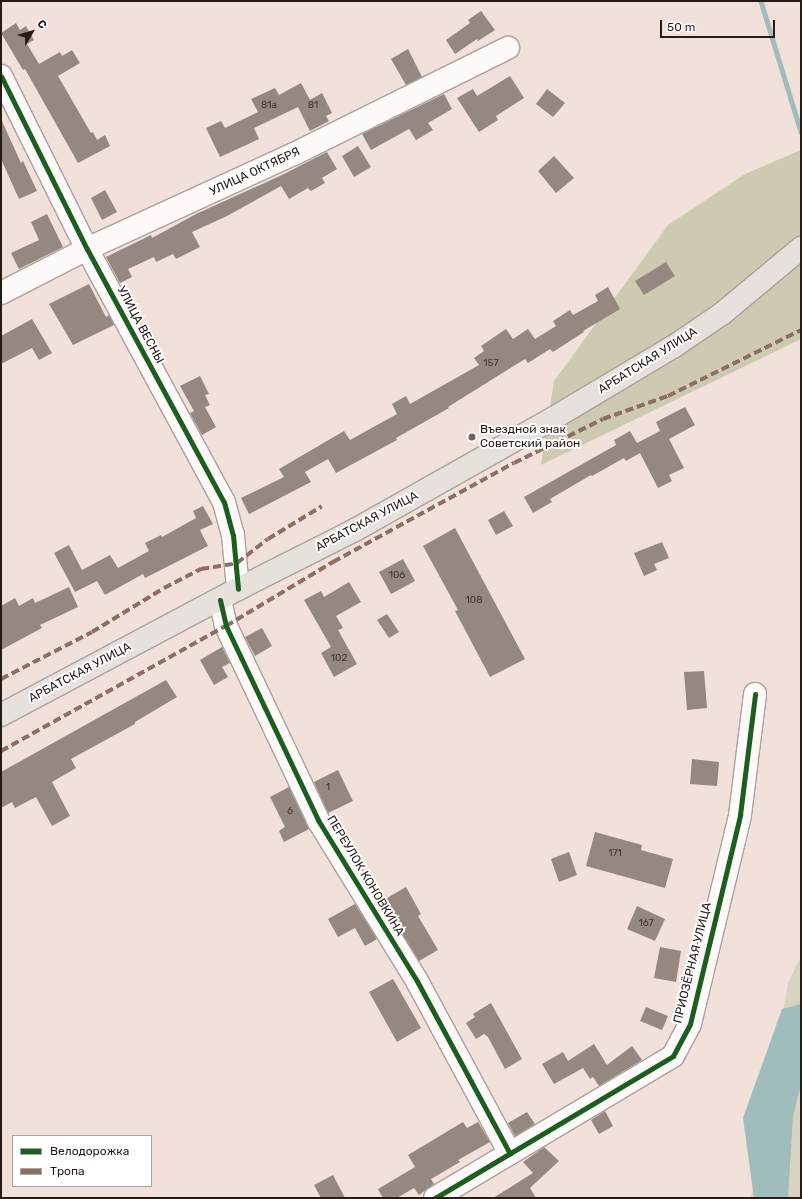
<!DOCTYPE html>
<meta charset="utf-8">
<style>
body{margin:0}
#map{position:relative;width:802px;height:1199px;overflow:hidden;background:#f2e0da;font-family:Rubik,sans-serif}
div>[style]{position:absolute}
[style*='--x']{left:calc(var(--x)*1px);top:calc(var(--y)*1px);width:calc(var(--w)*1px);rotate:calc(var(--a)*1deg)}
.green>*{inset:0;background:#d8d2c1}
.forest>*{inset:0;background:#cec9b1}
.water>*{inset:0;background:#9ebdbb}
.stream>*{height:4.5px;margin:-2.25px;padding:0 2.25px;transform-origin:2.25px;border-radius:2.25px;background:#9ebdbb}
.building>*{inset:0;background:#948881}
.roads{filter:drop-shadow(1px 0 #ada09b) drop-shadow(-1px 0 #ada09b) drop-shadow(0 1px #ada09b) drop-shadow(0 -1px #ada09b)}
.minor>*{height:22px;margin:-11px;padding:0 11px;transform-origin:11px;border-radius:11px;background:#fdfaf9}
.major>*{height:22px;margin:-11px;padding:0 11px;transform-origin:11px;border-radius:11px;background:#e6e1dc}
.quiet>*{height:4px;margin-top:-2px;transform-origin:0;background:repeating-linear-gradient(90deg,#8d6e63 0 8px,transparent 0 12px)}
.cycleway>*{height:5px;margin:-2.5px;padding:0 2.5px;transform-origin:2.5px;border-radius:2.5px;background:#1b5e20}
.dots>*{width:11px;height:11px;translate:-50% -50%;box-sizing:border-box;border:2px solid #fff;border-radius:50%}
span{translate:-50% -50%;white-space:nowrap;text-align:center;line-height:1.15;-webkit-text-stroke:4px #fff;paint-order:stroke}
.number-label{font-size:10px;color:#423632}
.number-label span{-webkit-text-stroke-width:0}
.street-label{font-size:12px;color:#271b17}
.poi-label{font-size:12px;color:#271b17}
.left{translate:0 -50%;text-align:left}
.frame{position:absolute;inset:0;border:2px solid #271b17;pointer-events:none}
.legend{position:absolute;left:12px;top:1135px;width:140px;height:52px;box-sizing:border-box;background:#fff;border:1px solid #a9a4a2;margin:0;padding:5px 7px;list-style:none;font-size:12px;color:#271b17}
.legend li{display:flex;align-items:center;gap:8px;height:20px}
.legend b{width:20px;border:1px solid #a9a4a2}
.north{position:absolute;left:12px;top:12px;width:40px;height:40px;-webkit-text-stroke:3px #fff;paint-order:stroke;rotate:52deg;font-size:11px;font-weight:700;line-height:16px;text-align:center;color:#271b17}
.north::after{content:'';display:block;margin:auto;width:14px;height:18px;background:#271b17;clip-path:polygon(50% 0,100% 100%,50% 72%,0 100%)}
.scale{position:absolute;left:660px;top:20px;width:115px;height:18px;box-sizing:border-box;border:2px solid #271b17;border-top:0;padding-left:5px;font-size:12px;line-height:14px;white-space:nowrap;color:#271b17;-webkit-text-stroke:3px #fff;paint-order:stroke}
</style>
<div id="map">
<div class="green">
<i style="clip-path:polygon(801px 956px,801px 1198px,751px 1198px,788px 983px)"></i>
</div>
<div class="forest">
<i style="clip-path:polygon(801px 150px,801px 339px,541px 465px,554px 381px,668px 225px,745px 174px)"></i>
</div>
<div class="water">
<i style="clip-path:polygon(801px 1004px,801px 1085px,793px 1116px,788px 1198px,754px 1198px,743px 1118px,782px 1009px)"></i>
</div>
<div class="stream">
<i style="--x:761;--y:1;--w:137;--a:73"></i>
</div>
<div class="building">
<i style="clip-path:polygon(481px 11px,495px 30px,478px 41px,477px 39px,455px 54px,446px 40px,470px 23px,468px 20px)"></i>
<i style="clip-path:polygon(16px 23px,20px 30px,26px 26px,34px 40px,27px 44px,39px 64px,60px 52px,62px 56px,72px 50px,80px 63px,58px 76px,91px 133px,93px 132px,97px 140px,105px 135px,110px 146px,78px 163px,25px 69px,23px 70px,1px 33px)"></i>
<i style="clip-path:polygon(408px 49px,422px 77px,406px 85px,391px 59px)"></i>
<i style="clip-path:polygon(510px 76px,524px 98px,496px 116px,498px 120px,479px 132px,457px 98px,473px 89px,477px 96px)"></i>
<i style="clip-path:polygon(301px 83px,310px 100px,322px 93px,332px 113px,326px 116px,329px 121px,310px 131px,298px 107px,254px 128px,259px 139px,220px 157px,206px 128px,221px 121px,225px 128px,258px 112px,251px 99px,275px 88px,279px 95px)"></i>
<i style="clip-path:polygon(547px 89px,565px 103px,553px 117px,536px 104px)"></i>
<i style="clip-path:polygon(444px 94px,452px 109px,428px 123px,433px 130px,416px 140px,409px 129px,371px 150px,362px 134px)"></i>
<i style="clip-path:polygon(1px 119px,21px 163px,23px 161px,37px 191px,19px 199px,1px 159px)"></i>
<i style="clip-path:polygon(358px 146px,371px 167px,354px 177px,342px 156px)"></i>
<i style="clip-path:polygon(327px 152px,337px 169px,322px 178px,325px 183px,311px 191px,308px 188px,289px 199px,281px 186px,227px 216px,192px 232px,200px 247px,176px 259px,173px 254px,156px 262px,154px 257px,128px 269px,132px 277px,120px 283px,106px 257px,151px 235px,152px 238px,196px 214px,282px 175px)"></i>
<i style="clip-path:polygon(554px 156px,574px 178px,556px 193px,538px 171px)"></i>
<i style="clip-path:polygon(105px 190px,117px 212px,102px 220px,91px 198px)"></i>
<i style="clip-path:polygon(47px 214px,63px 247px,19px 269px,11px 253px,39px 240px,31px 222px)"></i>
<i style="clip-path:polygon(666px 262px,675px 276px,644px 295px,635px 281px)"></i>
<i style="clip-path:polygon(89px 284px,106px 317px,109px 315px,114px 325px,73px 345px,49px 304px)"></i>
<i style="clip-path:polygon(608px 287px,620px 309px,583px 331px,584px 332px,553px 352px,550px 349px,528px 363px,525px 359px,448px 407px,449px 408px,396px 438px,397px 440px,336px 473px,328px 459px,305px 472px,311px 482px,249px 514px,241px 498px,284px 477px,279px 469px,344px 431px,350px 440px,397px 414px,392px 404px,406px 396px,410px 404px,479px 365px,474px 358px,484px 351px,481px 346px,506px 329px,513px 339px,528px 329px,535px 339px,556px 326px,553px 321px,570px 310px,573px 315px,598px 301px,595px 295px)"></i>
<i style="clip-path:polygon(32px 319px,52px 353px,39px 360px,32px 348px,1px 364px,1px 336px)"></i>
<i style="clip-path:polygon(200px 376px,209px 394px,205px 395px,210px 405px,205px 407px,216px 427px,202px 435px,190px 413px,194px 411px,180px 386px)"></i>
<i style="clip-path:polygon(685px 407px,695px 425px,669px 439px,684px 468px,669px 475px,672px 481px,658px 488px,640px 453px,626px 461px,624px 458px,592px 476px,591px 475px,550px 499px,552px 502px,533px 513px,524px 497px,616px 445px,614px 440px,630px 431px,637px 443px,660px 431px,656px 422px)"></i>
<i style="clip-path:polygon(203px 506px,213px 524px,200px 530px,208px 546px,145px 578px,143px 574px,105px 595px,97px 581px,75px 592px,54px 553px,69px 545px,82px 570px,110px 555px,118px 568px,149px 551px,145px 543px,161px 535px,162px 537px,196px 518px,193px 511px)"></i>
<i style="clip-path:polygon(504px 511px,513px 526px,496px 535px,488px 520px)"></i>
<i style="clip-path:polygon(455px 528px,525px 659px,490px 677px,455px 611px,458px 610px,423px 546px)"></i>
<i style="clip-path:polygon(662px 542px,669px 558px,654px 564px,657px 570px,644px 576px,634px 553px)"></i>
<i style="clip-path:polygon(403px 559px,415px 581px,391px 594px,379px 572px)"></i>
<i style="clip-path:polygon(349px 582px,361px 602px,336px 616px,343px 628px,338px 630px,357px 664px,334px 677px,321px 653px,331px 647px,304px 600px,321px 591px,324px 597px)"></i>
<i style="clip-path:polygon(69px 587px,78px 607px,40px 625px,42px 628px,1px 650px,1px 606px,15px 598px,19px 606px,33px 598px,35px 603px)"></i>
<i style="clip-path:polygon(387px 614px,399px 632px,389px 638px,377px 620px)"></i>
<i style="clip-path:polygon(262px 628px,272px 646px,255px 656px,245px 637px)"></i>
<i style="clip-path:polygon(222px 647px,230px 663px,222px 667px,228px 677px,214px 685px,200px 660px)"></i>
<i style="clip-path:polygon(704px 671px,707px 708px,687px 710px,684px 672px)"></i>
<i style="clip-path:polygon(166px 680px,177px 697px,135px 722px,135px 724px,71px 759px,76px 768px,52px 782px,70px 816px,52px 826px,36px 797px,15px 808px,12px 802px,1px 808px,1px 772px)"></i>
<i style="clip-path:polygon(692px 759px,719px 762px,717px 786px,690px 784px)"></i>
<i style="clip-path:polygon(338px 770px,353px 801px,328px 813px,314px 782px)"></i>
<i style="clip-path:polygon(289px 787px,309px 829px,284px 842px,279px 831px,285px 827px,270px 797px)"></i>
<i style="clip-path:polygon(595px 832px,642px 845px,641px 850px,673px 859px,665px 888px,586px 866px)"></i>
<i style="clip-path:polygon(569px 852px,577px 875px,559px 882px,551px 859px)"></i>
<i style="clip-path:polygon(406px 887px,421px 914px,418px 916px,438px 950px,419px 961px,382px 901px)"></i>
<i style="clip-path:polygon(355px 904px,377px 939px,365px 946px,355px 928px,338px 937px,328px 919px)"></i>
<i style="clip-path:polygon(637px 906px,665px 919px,655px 941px,627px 929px)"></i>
<i style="clip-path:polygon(660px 947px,681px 951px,676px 982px,654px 978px)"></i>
<i style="clip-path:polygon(393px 979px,421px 1028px,397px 1042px,369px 992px)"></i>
<i style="clip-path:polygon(491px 1003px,522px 1059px,505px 1069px,488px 1037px,484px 1034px,476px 1039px,466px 1023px,475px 1017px,473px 1014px)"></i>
<i style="clip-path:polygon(646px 1007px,668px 1016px,662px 1030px,640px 1021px)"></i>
<i style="clip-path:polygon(594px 1044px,607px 1065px,632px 1046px,642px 1060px,599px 1086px,593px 1077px,590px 1079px,583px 1068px,554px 1084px,542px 1064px,563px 1052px,568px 1061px)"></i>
<i style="clip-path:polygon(605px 1111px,613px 1126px,599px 1134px,591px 1120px)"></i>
<i style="clip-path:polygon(527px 1112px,535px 1124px,515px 1136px,508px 1123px)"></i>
<i style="clip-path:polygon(463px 1122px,467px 1128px,478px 1122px,490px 1142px,458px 1160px,460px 1162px,431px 1179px,434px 1184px,419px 1195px,414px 1188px,397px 1198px,383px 1198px,378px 1189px,415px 1167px,408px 1155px)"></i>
<i style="clip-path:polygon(544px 1147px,559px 1161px,530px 1188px,536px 1198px,493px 1198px,533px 1173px,523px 1162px)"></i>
<i style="clip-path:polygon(333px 1175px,345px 1198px,321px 1198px,314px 1185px)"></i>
</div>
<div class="roads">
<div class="minor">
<i style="--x:1;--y:76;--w:193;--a:63.6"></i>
<i style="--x:87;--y:249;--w:288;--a:61.6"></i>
<i style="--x:224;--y:502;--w:34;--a:75"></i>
<i style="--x:233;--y:535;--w:54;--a:84.7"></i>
<i style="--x:1;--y:293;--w:97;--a:-27.1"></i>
<i style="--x:87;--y:249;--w:228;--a:-24.7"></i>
<i style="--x:294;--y:154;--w:239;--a:-26.4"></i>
<i style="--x:220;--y:600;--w:27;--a:77"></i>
<i style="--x:226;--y:626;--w:215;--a:64.6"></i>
<i style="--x:318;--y:820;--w:189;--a:58.4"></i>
<i style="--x:417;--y:981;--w:196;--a:61.7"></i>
<i style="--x:435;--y:1198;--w:277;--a:-30.8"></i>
<i style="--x:673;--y:1056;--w:36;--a:-62"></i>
<i style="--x:690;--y:1024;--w:215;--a:-76.5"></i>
<i style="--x:740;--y:815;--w:122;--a:-82.9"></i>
</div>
<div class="major">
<i style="--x:1;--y:715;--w:268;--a:-28"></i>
<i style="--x:238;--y:589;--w:131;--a:-26.8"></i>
<i style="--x:355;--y:530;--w:226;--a:-29.4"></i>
<i style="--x:552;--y:419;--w:141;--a:-30.8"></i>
<i style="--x:673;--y:347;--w:60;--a:-34.2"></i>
<i style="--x:723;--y:313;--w:102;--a:-39.8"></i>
</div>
</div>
<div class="quiet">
<i style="--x:1;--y:679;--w:102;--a:-27.3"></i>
<i style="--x:92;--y:632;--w:84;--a:-31.4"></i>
<i style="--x:164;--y:588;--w:42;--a:-27.2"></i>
<i style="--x:201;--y:569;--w:36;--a:-9"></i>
<i style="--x:237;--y:563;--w:39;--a:-38"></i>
<i style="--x:268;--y:539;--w:63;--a:-31.4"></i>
<i style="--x:1;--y:751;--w:257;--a:-29.1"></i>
<i style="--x:226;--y:626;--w:125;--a:-30.9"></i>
<i style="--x:333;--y:562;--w:206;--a:-28.7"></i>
<i style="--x:514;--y:463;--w:99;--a:-26.3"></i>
<i style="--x:603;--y:419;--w:69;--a:-19.5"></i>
<i style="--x:668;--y:396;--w:148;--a:-26.4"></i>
</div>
<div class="cycleway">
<i style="--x:1;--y:76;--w:193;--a:63.6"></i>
<i style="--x:87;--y:249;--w:288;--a:61.6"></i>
<i style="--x:224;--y:502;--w:34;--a:75"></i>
<i style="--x:233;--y:535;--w:54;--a:84.7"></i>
<i style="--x:220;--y:600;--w:27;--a:77"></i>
<i style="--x:226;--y:626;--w:215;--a:64.6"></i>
<i style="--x:318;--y:820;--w:189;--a:58.4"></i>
<i style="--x:417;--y:981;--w:196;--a:61.7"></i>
<i style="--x:435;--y:1198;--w:277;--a:-30.8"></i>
<i style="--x:673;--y:1056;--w:36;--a:-62"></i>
<i style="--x:690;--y:1024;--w:215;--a:-76.5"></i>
<i style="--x:740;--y:815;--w:122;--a:-82.9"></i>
</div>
<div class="dots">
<i style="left:472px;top:437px;background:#6e605b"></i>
</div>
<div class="number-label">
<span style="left:269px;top:106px">81а</span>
<span style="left:313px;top:106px">81</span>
<span style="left:491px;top:364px">157</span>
<span style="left:397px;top:576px">106</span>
<span style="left:474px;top:601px">108</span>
<span style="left:339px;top:659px">102</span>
<span style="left:328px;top:788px">1</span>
<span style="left:290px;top:812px">6</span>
<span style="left:615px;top:854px">171</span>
<span style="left:646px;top:924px">167</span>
</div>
<div class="street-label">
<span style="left:255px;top:172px;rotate:-25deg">УЛИЦА ОКТЯБРЯ</span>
<span style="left:140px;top:325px;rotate:62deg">УЛИЦА ВЕСНЫ</span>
<span style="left:648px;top:361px;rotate:-32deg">АРБАТСКАЯ УЛИЦА</span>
<span style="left:367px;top:522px;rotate:-28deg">АРБАТСКАЯ УЛИЦА</span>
<span style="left:80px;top:673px;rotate:-28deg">АРБАТСКАЯ УЛИЦА</span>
<span style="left:365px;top:876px;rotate:59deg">ПЕРЕУЛОК КОНОВКИНА</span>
<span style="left:693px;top:963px;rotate:-76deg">ПРИОЗЁРНАЯ УЛИЦА</span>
</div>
<div class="poi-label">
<span class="left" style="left:480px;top:437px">Въездной знак<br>Советский район</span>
</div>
<div class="frame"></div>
<ul class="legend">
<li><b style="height:5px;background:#1b5e20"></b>Велодорожка</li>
<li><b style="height:5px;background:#8d6e63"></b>Тропа</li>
</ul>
<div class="north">С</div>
<div class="scale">50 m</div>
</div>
